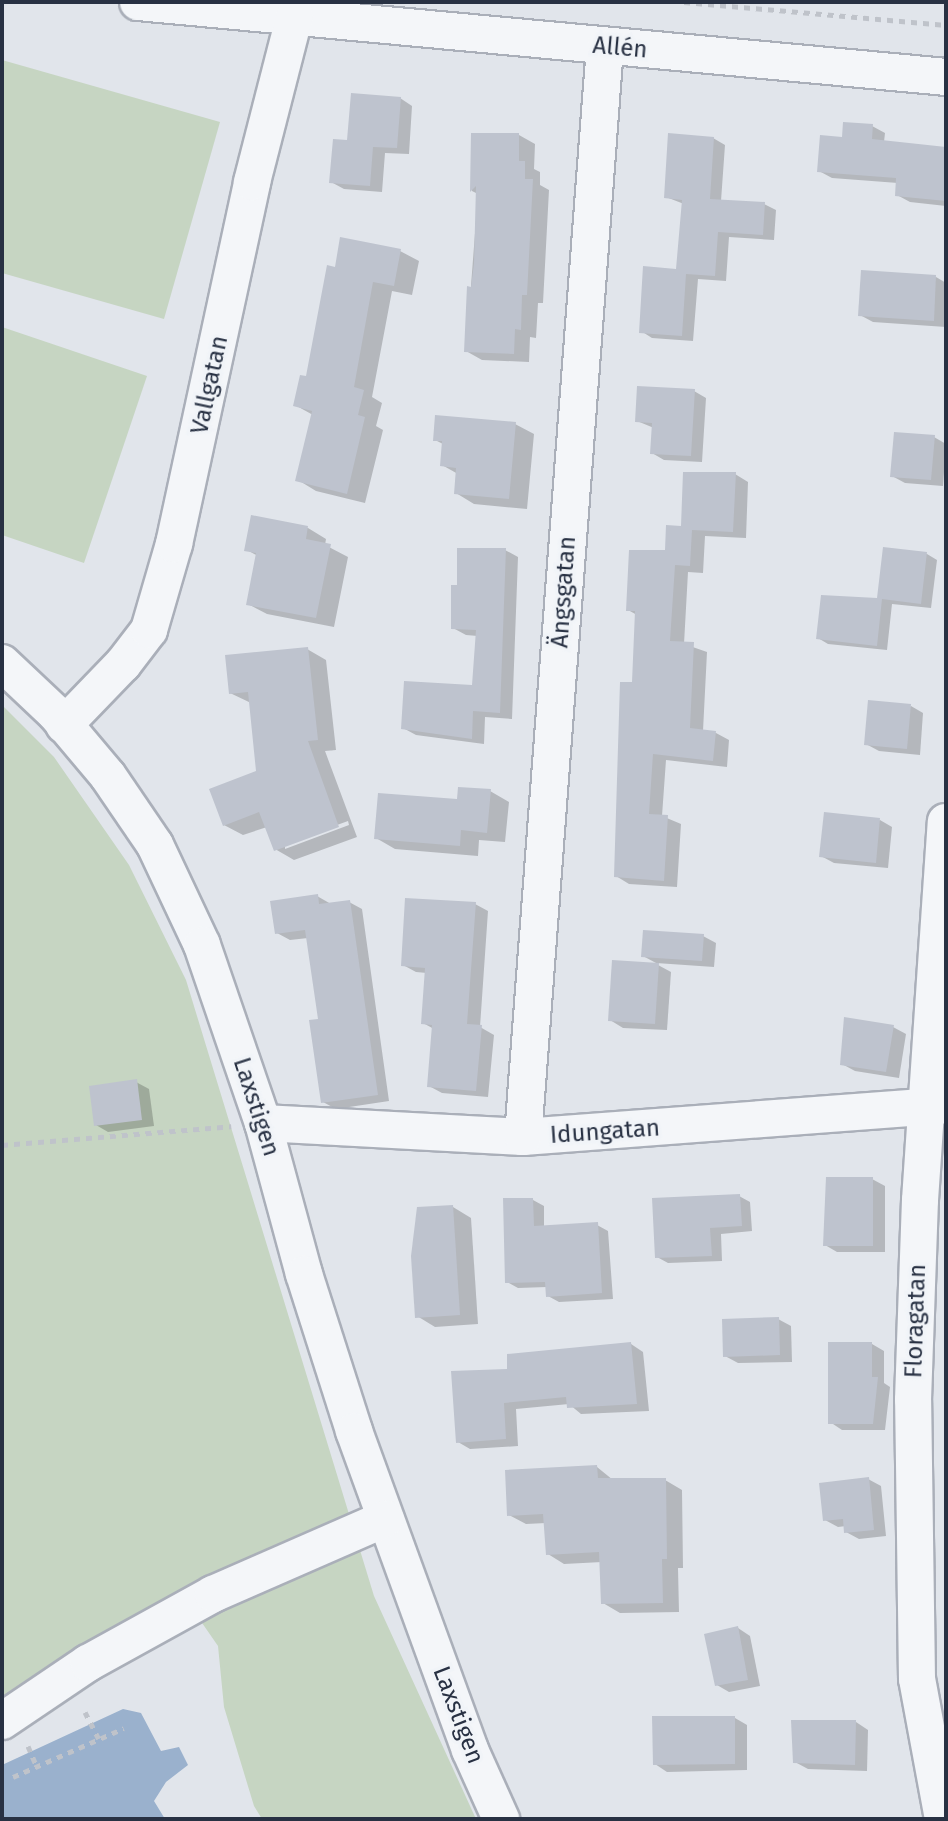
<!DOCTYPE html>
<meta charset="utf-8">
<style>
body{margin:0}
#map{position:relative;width:948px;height:1821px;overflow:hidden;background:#e1e5eb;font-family:"Fira Sans",sans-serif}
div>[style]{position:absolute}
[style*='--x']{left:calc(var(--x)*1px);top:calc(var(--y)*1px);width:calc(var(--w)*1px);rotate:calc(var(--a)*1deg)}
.green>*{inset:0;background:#c6d5c2}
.water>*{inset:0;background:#9ab1cd}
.shadow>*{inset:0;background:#0003}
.building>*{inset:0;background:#bec3ce}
.path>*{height:5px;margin-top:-2.5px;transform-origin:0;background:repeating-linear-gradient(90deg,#bfc3ca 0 6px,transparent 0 12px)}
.roads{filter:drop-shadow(2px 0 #aaafb9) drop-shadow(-2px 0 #aaafb9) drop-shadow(0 2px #aaafb9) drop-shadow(0 -2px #aaafb9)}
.minor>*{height:36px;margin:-18px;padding:0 18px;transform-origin:18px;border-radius:18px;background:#f4f6f9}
span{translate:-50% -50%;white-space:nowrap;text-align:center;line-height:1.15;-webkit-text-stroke:7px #f1f4f8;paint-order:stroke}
.street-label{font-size:24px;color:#283143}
.frame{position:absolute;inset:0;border:4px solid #283143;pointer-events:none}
</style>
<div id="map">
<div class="green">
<i style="clip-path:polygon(2px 60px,220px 122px,164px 319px,2px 273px)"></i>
<i style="clip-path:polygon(2px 327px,147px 376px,84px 563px,2px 535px)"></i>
<i style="clip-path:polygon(2px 705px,54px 757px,129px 865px,186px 980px,374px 1596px,476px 1819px,262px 1819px,254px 1806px,224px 1707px,218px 1646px,182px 1594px,2px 1704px)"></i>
</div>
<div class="water">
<i style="clip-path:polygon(123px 1709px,141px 1713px,161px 1751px,179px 1747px,188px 1765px,166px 1782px,154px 1801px,165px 1819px,2px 1819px,2px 1765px)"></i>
</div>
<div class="shadow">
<i style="clip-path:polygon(400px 98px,412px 106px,409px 154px,385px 153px,382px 192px,344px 189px,331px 182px,349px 143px)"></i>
<i style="clip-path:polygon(872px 126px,885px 133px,884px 142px,946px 149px,946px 206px,910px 202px,897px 195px,898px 183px,832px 178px,819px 171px,844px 139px)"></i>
<i style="clip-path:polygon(473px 135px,519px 135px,535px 144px,534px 169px,540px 172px,540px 185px,549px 190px,543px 303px,538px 303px,536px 338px,530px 337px,529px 362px,482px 360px,466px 351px,478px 194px,472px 191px)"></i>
<i style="clip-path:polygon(713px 138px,725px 145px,721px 201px,764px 204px,776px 210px,774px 240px,729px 237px,726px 281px,698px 279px,693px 341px,652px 338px,641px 331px,678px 271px,684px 204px,666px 197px)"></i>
<i style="clip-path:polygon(400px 251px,419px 261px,412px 295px,392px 291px,372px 397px,382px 403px,376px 426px,383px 430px,365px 503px,316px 491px,298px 480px,313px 415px,295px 405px,307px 379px,336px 269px)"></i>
<i style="clip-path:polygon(936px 277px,946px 283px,946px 327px,873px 322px,860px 315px)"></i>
<i style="clip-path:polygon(694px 391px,706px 398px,702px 462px,664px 460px,652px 453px,654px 428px,637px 421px)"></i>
<i style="clip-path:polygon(515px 424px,534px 434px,527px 509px,474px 504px,456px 493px,458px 474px,442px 465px,443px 444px,435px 440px)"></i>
<i style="clip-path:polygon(934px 437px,946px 444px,943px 486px,905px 483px,892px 476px)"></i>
<i style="clip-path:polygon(735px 474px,748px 482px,746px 538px,705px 536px,703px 573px,688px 572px,684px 644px,707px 652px,703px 731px,716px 733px,729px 740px,727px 767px,666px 760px,662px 816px,681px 824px,677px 887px,629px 884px,616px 876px,634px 684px,637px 615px,628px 610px,683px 528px)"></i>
<i style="clip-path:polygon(253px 517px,308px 528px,326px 539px,325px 545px,348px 557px,334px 627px,267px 614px,248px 604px,258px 556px,247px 550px)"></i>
<i style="clip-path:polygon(885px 549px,927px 554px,937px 560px,931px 608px,892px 604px,887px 650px,828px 644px,818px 638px,879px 600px)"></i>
<i style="clip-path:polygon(505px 550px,518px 557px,512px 719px,485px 717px,484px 744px,416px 735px,403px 728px,474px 687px,478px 636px,466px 635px,453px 628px,459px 587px)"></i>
<i style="clip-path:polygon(evenodd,307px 649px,326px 660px,336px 750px,325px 751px,357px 837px,294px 860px,275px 849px,267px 827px,243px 835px,224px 825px,259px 772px,251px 703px,230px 693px,307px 649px,348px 821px,349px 825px,285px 849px,285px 844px,348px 821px)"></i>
<i style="clip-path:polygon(911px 706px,923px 713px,920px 755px,879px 751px,866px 744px)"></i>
<i style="clip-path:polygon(490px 791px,509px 802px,505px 842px,479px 840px,478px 856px,395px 849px,376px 838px)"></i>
<i style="clip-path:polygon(880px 820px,892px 827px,888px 868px,834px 863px,821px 856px)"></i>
<i style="clip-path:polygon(317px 896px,331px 904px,349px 902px,362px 909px,389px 1101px,336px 1109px,323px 1102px,320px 1021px,308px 938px,290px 940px,277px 933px)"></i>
<i style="clip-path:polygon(475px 904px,488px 911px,480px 1027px,494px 1035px,488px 1097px,442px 1093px,429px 1086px,434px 1029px,423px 1023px,427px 973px,416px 972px,403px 965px)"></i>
<i style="clip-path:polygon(703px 936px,716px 943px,714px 967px,656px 963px,643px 956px)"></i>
<i style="clip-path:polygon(658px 965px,671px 972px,667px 1030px,623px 1028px,610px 1020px)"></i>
<i style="clip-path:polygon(893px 1027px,906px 1034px,899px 1078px,855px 1071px,842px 1064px)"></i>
<i style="clip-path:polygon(136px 1082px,149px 1089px,154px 1126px,108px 1132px,96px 1125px)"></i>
<i style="clip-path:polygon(872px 1179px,885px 1186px,885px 1252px,837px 1252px,825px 1245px)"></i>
<i style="clip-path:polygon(739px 1196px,750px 1202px,752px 1231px,721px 1234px,722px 1261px,668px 1263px,657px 1257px)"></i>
<i style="clip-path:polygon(533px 1200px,544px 1206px,544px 1228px,597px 1225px,608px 1231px,613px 1299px,559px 1302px,548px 1296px,547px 1287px,518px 1288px,507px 1282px)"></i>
<i style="clip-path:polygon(453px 1207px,471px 1218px,478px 1324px,435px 1327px,417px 1316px)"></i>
<i style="clip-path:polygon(778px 1319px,791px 1326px,792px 1362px,738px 1363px,725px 1356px)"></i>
<i style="clip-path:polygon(631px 1344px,643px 1352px,649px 1411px,581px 1414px,569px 1404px,516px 1409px,518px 1446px,470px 1449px,458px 1442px,509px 1371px)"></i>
<i style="clip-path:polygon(872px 1344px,884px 1351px,884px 1383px,890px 1387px,885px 1430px,842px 1430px,830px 1422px)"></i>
<i style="clip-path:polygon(597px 1467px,613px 1480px,665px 1480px,682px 1490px,683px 1568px,678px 1568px,679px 1612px,620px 1613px,603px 1603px,602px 1562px,564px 1564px,548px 1554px,546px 1523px,526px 1524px,509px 1515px)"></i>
<i style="clip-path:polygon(868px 1479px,881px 1486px,886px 1536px,859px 1539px,846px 1532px,846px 1526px,838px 1527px,825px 1520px)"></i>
<i style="clip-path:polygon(738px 1628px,750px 1636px,760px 1686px,729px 1692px,717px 1685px)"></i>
<i style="clip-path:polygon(735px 1718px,747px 1725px,747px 1770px,667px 1772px,655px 1764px)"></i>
<i style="clip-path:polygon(856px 1722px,868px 1730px,867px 1771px,808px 1769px,795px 1762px)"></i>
</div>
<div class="building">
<i style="clip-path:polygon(351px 93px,401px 97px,397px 148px,373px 147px,370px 186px,329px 183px,333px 139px,347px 140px)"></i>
<i style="clip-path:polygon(843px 122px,873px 124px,872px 139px,946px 147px,946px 201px,895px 196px,896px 178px,817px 172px,820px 135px,842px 137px)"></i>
<i style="clip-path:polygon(471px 133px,519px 133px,519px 161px,525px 161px,525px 179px,533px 179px,527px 295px,522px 295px,521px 330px,515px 329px,514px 354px,464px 352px,467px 286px,471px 287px,474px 263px,476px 186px,470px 192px)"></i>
<i style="clip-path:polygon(668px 133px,714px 137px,710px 199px,765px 202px,763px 235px,718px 232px,715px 276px,686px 274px,682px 336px,639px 333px,643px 266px,676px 269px,682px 200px,664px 198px)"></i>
<i style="clip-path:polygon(340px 237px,401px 249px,394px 286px,373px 282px,354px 387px,364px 390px,358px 415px,365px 417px,347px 494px,295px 481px,312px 411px,293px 406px,300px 375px,306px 376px,327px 265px,335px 267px)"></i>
<i style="clip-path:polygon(861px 270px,936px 275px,934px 321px,858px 316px)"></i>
<i style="clip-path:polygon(637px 386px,695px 389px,691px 456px,650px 454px,652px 423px,635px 422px)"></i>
<i style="clip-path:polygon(435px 415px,516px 422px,509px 499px,454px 494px,456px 468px,440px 466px,442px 441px,433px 441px)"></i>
<i style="clip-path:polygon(894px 432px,935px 435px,931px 480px,890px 477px)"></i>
<i style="clip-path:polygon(683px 472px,736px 472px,733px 532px,692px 530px,690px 566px,675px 565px,670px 641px,694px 642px,690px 728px,716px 731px,713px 761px,653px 754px,649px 814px,668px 815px,664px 881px,614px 877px,620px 682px,632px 682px,635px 611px,626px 611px,629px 550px,665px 550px,666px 525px,681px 526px)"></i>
<i style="clip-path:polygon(251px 515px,308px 526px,306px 539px,331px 544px,316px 618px,246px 605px,256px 553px,244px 551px)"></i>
<i style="clip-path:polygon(883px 547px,927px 552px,921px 604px,882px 599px,877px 646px,816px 639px,821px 595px,877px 598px)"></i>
<i style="clip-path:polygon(457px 548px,506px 548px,500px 713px,473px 711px,472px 739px,401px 729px,404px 681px,472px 685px,476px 630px,451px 629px,451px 585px,457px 585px)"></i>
<i style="clip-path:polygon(308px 647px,318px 740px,308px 741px,339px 827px,274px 851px,259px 812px,223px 826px,209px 789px,256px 771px,248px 692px,229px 694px,225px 655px)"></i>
<i style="clip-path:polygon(868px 700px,911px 704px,907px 749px,864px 745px)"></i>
<i style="clip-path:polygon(458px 787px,491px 789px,487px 833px,461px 830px,460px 846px,374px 839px,378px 793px,457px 799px)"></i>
<i style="clip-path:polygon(824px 812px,880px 818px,876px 863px,819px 857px)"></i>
<i style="clip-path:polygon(318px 894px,319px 904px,350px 900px,378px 1095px,321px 1103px,309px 1020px,318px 1019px,305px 930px,275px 934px,270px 901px)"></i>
<i style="clip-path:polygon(405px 898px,476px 902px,467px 1024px,482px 1025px,476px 1091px,427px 1087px,432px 1025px,421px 1024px,425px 968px,401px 966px)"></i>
<i style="clip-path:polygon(643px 930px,704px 934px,702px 961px,641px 957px)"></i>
<i style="clip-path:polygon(612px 960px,659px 963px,655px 1024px,608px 1021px)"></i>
<i style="clip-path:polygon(844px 1017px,894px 1025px,886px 1072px,840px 1065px)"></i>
<i style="clip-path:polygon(137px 1079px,142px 1120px,94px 1126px,89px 1086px)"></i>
<i style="clip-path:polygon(826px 1177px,873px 1177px,873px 1246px,823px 1246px)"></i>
<i style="clip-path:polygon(740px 1194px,742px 1226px,710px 1228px,712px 1256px,655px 1258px,652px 1198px)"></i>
<i style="clip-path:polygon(503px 1198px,533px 1198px,534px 1226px,598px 1222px,602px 1293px,546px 1297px,545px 1282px,505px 1283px)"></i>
<i style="clip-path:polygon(453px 1205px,460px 1315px,415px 1318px,411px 1256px,417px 1207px)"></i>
<i style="clip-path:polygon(779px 1317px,780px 1355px,723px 1357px,722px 1319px)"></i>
<i style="clip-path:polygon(631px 1342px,637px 1404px,567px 1408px,566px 1397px,504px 1403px,506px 1439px,456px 1443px,451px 1371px,507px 1369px,507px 1354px)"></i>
<i style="clip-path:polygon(828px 1342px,872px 1342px,872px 1377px,878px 1377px,873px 1424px,828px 1424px)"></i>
<i style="clip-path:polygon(597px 1465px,598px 1478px,666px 1478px,667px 1559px,662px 1559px,663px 1603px,601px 1604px,599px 1552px,546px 1555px,543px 1514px,507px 1516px,505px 1470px)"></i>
<i style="clip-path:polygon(869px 1477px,874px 1530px,844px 1533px,843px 1519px,823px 1521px,819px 1483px)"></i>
<i style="clip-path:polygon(738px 1626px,748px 1680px,715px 1686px,704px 1634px)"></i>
<i style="clip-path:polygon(652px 1716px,735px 1716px,735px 1764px,653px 1765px)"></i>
<i style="clip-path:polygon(791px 1720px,856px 1720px,855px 1765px,793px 1763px)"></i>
</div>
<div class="path">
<i style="--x:684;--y:2;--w:263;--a:5"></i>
<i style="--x:2;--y:1145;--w:230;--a:-4.7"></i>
<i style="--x:85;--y:1712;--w:30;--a:63"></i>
<i style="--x:28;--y:1746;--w:23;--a:67"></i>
<i style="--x:13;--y:1777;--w:121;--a:-23.8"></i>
</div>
<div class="roads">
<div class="minor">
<i style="--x:138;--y:2;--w:811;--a:5.3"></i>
<i style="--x:2;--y:663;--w:73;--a:43.3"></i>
<i style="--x:55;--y:713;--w:82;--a:49.9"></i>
<i style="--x:108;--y:776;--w:83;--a:55.7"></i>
<i style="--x:155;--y:845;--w:110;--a:64.8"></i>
<i style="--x:202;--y:945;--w:188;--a:71.1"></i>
<i style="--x:263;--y:1123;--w:156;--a:74.8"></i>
<i style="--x:304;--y:1274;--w:165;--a:72.3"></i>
<i style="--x:354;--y:1431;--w:339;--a:70"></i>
<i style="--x:470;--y:1750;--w:76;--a:65.8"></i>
<i style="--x:64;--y:725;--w:85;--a:-46"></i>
<i style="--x:123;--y:664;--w:43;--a:-52.6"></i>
<i style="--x:149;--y:630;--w:90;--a:-73.8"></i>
<i style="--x:174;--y:544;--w:370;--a:-77.8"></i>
<i style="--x:252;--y:182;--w:172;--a:-75.6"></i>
<i style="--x:263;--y:1123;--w:260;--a:3.1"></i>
<i style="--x:523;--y:1137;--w:424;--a:-4.3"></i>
<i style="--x:523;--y:1137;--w:1093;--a:-85.7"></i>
<i style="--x:2;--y:1721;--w:104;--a:-34"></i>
<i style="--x:88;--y:1663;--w:143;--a:-28.9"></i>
<i style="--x:213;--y:1594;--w:188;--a:-23.6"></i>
<i style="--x:943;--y:1819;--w:142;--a:-100.5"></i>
<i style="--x:917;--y:1679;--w:279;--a:-90.8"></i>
<i style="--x:913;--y:1400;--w:200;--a:-88"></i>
<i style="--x:920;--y:1200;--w:379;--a:-86.1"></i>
</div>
</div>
<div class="street-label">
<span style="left:620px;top:48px;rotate:5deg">Allén</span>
<span style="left:210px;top:385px;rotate:-78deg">Vallgatan</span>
<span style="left:564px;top:592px;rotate:-86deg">Ängsgatan</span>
<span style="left:256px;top:1107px;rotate:72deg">Laxstigen</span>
<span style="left:605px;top:1132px;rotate:-4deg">Idungatan</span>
<span style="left:916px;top:1321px;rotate:-88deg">Floragatan</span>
<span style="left:458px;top:1715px;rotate:69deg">Laxstigen</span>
</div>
<div class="frame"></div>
</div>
